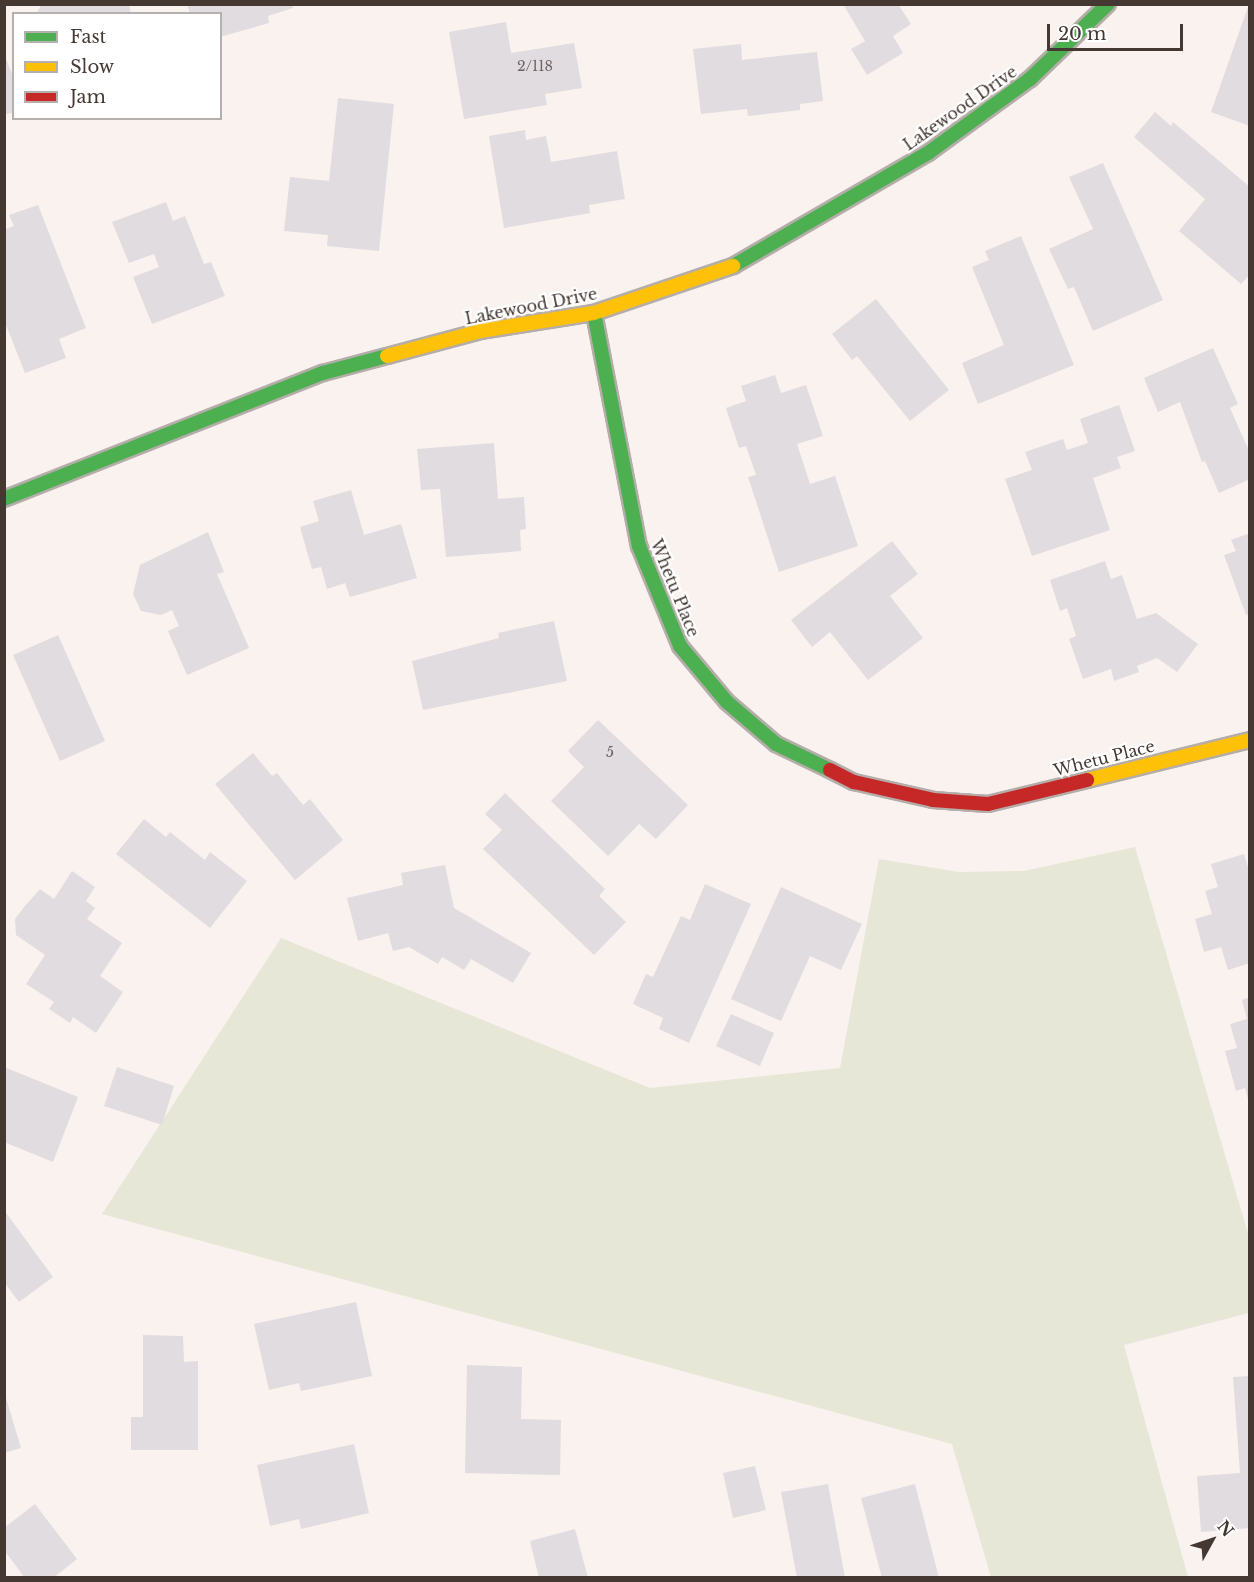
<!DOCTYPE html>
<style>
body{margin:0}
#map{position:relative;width:1254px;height:1582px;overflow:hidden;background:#f9f2ef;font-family:"Libre Baskerville",serif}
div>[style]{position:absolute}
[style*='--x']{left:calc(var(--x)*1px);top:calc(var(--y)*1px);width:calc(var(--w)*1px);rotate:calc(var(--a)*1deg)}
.green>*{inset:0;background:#e6e7d7}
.building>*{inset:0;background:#e1dce0}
.roads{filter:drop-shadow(2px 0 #b5ada9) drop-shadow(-2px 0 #b5ada9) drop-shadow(0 2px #b5ada9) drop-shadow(0 -2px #b5ada9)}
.fast>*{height:14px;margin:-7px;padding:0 7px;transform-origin:7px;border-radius:7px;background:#4caf50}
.slow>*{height:14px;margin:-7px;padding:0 7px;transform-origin:7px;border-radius:7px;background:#ffc107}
.jam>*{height:14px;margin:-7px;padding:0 7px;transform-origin:7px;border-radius:7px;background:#c62828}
span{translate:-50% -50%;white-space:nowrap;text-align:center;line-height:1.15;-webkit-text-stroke:4.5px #fff;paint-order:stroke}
.number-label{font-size:14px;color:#6e6360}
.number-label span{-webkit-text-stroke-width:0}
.street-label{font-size:16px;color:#453833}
.frame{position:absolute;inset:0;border:6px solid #453833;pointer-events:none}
.legend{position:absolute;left:12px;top:12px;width:210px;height:108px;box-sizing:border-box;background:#fff;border:2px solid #b5afad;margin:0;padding:8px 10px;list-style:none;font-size:18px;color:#453833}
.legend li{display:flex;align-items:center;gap:12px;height:30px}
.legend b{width:30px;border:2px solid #b5afad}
.north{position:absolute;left:1182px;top:1510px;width:60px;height:60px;-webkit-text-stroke:4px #fff;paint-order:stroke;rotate:50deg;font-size:16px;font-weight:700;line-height:24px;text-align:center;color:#453833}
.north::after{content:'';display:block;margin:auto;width:21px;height:27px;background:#453833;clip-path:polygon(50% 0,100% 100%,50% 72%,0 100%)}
.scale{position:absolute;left:1047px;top:24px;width:136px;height:27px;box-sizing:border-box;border:3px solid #453833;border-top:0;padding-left:8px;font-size:18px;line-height:21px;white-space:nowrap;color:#453833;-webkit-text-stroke:4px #fff;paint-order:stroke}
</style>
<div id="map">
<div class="green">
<i style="clip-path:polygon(1135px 847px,1249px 1237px,1249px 1313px,1124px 1345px,1188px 1577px,991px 1577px,952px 1444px,102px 1214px,281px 938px,650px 1088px,840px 1068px,879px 859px,959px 872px,1024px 871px)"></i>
</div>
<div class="building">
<i style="clip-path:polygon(42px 4px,129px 4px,131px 14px,36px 14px)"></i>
<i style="clip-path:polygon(187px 4px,292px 4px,293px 8px,268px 16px,269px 23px,220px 37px,220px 14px,190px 14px)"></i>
<i style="clip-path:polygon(843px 4px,898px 4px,911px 24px,893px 36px,903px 53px,867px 75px,851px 49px,865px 41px)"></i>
<i style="clip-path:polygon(1249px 4px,1250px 4px,1250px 126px,1211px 112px)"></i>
<i style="clip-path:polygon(506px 22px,511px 53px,574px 43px,582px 88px,545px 94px,547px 105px,464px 119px,449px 32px)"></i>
<i style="clip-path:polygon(741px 44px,742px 60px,817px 52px,823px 101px,800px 104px,800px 110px,748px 116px,747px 109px,701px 114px,693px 49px)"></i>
<i style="clip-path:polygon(5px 56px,14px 79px,14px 112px,4px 115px)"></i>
<i style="clip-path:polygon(338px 98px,394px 104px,379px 251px,327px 246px,328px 235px,284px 231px,290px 177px,329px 181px)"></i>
<i style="clip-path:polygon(1155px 112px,1171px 126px,1173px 122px,1250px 187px,1250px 274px,1241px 284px,1179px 231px,1205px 199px,1134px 137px)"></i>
<i style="clip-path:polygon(525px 130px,526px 140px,546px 136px,551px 162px,617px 151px,625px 199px,589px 205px,590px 213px,504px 228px,489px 136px)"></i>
<i style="clip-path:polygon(1103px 163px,1163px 300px,1093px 331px,1074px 287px,1068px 289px,1049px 249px,1093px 229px,1069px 177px)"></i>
<i style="clip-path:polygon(166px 202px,173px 221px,185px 216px,204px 264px,211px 262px,225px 296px,152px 324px,133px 277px,159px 267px,154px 254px,129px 263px,112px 222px)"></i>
<i style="clip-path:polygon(38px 205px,86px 328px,59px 339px,66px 358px,25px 373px,4px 320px,4px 230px,14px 226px,9px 215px)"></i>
<i style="clip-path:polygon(1021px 236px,1074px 365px,978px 404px,962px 363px,1004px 345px,972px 267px,989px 260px,985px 251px)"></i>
<i style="clip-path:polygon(876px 299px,949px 390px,910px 421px,857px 356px,852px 360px,832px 334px)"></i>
<i style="clip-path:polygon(1213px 348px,1238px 404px,1230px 408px,1250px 453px,1250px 479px,1219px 493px,1205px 461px,1202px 462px,1180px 402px,1158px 412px,1144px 378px)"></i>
<i style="clip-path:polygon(775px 375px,781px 393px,806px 385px,823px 436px,797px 444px,810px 484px,835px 476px,858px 546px,779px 572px,748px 477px,756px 475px,746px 446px,739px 448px,726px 408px,746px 401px,741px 386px)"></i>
<i style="clip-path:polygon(1119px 405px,1135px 451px,1117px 457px,1121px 468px,1093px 478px,1110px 530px,1032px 556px,1005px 479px,1032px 470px,1025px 452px,1063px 439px,1067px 450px,1088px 443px,1080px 419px)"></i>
<i style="clip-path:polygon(494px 443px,498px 499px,524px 497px,526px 529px,520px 530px,521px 551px,446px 557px,440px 489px,421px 490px,417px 449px)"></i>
<i style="clip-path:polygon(351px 490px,364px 535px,401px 524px,417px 578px,350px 597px,345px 583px,327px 589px,321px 567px,312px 569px,300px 527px,319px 521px,313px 501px)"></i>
<i style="clip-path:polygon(208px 532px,224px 572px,217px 574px,249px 648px,187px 675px,168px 631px,179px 626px,172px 610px,161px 615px,141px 611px,133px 594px,140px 565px)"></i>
<i style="clip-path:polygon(1250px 533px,1250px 614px,1246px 615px,1224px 555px,1236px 551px,1231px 540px)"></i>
<i style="clip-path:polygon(892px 541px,918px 574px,890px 596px,923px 638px,868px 680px,830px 632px,812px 647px,791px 620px)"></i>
<i style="clip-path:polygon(1105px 561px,1111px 579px,1122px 575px,1137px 619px,1156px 613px,1198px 644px,1177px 672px,1157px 658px,1137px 666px,1139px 672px,1114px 681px,1111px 669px,1083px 679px,1069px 639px,1076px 636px,1067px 608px,1060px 611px,1050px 580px)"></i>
<i style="clip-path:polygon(554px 621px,567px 681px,423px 710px,412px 661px,499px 638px,498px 633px)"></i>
<i style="clip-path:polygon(58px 635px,105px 741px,60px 761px,13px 655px)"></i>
<i style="clip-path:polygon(598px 720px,688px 805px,656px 839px,639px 824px,608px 856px,551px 801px,584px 767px,568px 751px)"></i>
<i style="clip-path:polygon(253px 753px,272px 776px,277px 773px,303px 805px,310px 799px,343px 840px,295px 880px,215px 784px)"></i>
<i style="clip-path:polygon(505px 793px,605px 889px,599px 896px,626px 922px,594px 955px,483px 849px,502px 830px,485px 814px)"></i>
<i style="clip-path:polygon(144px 819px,166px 837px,170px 832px,205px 860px,210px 852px,247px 881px,210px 928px,116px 854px)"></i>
<i style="clip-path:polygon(1244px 854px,1250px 874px,1250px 963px,1228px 970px,1221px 947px,1204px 952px,1195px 919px,1212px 914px,1205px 891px,1218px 887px,1211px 864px)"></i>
<i style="clip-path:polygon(445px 865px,454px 908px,531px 953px,513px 983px,471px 959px,464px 970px,442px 957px,438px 964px,409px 947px,393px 951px,388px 933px,358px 941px,347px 898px,403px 885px,401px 873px)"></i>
<i style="clip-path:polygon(72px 871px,95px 887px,86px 901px,95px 908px,87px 919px,122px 943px,100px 976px,123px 992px,96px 1033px,73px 1017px,70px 1023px,49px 1009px,54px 1002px,26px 984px,45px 955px,16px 935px,15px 919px,24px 907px,40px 889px,54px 899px)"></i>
<i style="clip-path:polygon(705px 884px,751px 904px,689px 1043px,659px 1029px,663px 1018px,633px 1004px,646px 974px,653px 977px,681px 916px,690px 920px)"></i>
<i style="clip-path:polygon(781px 887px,862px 924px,841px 970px,810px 956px,781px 1021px,731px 999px)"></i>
<i style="clip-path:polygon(1250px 997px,1250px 1103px,1249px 1103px,1245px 1088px,1236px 1091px,1225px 1051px,1237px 1048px,1230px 1024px,1247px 1019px,1242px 1000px)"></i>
<i style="clip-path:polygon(731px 1014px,774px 1033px,760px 1066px,716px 1046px)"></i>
<i style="clip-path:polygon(4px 1067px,78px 1097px,53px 1162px,4px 1142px)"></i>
<i style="clip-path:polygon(117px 1067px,174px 1086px,162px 1125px,104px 1106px)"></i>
<i style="clip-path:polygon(4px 1210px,53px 1277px,19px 1302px,4px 1282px)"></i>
<i style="clip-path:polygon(356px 1302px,372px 1376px,301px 1391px,299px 1383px,269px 1390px,254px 1324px)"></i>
<i style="clip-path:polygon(143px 1335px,183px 1336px,184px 1362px,198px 1361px,198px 1450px,131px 1450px,131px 1417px,143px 1417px)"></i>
<i style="clip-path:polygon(467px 1365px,522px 1367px,521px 1419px,561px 1420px,560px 1475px,465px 1473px)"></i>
<i style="clip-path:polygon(1250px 1376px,1250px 1528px,1201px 1532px,1197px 1476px,1240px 1473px,1233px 1377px)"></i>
<i style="clip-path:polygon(4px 1391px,21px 1448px,4px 1453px)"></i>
<i style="clip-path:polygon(354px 1444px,369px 1513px,301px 1529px,299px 1519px,270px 1526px,257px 1465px)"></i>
<i style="clip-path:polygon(755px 1466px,766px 1510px,733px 1518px,723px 1473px)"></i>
<i style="clip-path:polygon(828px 1484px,845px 1578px,797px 1578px,781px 1492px)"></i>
<i style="clip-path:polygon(915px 1484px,939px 1578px,882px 1578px,861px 1498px)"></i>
<i style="clip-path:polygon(35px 1504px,77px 1559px,53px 1578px,25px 1578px,4px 1550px,4px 1528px)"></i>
<i style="clip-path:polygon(575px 1529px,588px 1578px,539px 1578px,530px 1541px)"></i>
</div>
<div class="roads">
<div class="fast">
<i style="--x:733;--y:266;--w:225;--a:-30.1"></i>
<i style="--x:928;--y:153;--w:126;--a:-36"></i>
<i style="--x:1030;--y:79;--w:108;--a:-43.9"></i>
<i style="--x:594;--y:313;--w:237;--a:79.1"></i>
<i style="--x:639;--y:546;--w:108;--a:67.7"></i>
<i style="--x:680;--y:646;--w:73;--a:50"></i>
<i style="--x:727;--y:702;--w:65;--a:40.6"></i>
<i style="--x:776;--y:744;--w:60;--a:25.7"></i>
<i style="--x:4;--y:499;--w:343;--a:-21.6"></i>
<i style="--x:323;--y:373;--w:66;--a:-14.9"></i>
</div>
<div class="slow">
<i style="--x:387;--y:356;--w:96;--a:-15"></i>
<i style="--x:480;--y:331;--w:115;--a:-9"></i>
<i style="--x:594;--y:313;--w:147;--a:-18.7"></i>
<i style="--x:1087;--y:780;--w:168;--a:-13.8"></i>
</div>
<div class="jam">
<i style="--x:830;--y:770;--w:27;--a:27"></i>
<i style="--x:854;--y:782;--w:81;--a:12.8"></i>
<i style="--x:933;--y:800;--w:55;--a:4.2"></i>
<i style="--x:988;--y:804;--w:102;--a:-13.6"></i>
</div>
</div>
<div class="number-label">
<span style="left:535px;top:66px">2/118</span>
<span style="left:610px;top:752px">5</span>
</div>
<div class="street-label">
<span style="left:960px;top:108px;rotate:-35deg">Lakewood Drive</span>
<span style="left:531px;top:306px;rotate:-11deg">Lakewood Drive</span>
<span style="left:675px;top:588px;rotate:68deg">Whetu Place</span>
<span style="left:1104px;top:758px;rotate:-14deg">Whetu Place</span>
</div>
<div class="frame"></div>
<ul class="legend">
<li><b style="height:8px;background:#4caf50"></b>Fast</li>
<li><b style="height:8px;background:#ffc107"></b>Slow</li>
<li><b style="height:8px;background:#c62828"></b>Jam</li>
</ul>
<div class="north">N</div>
<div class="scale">20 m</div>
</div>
